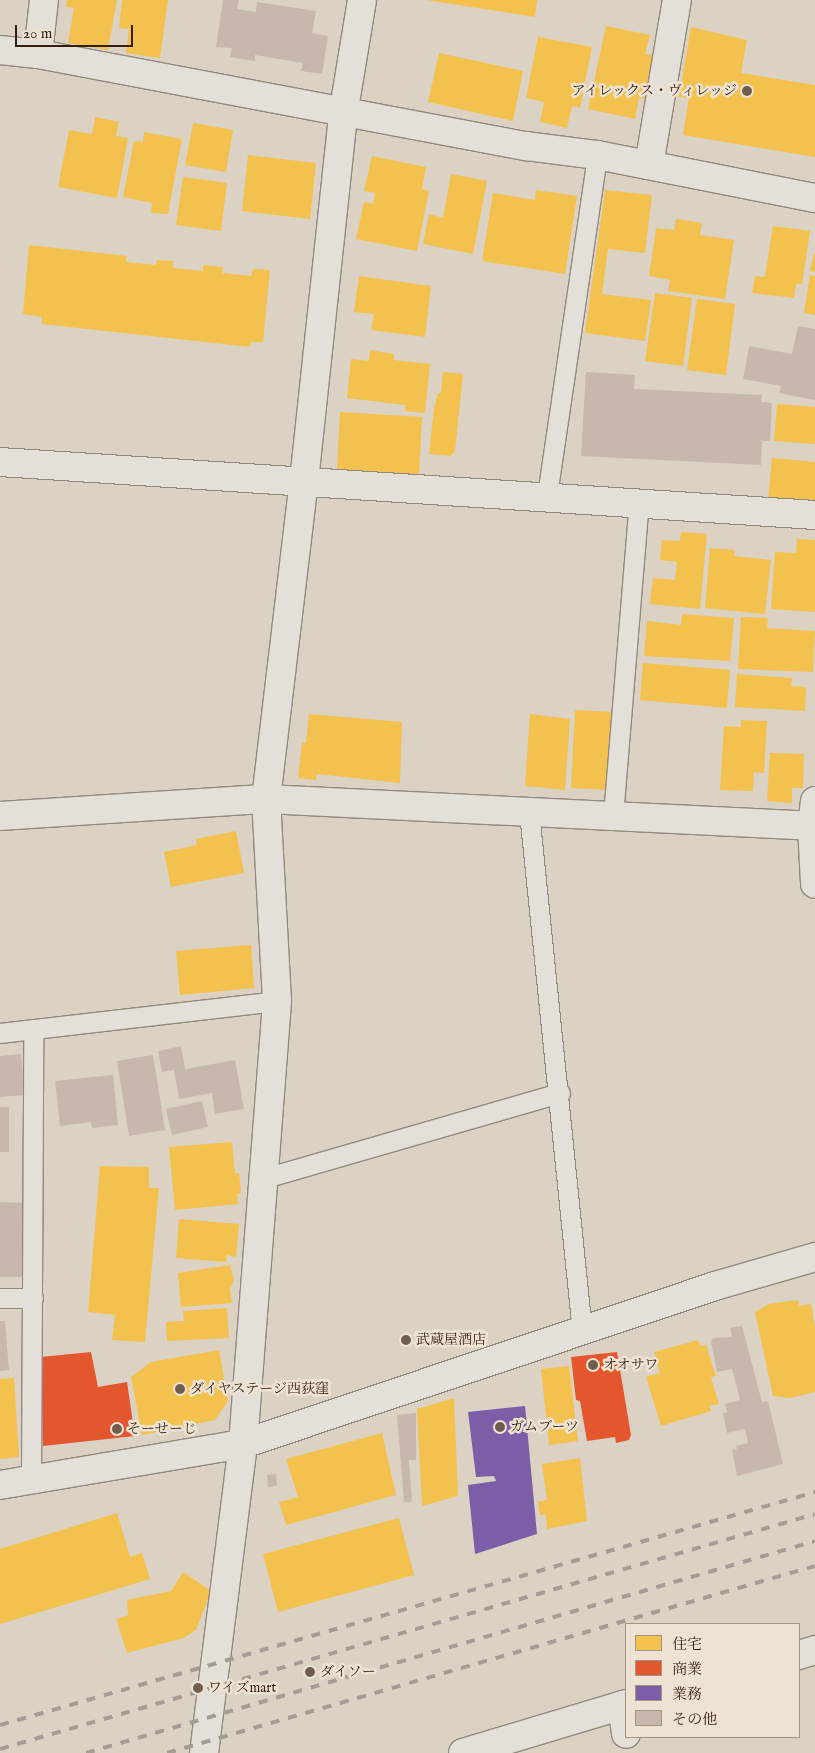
<!DOCTYPE html>
<meta charset="utf-8">
<style>
body{margin:0}
#map{position:relative;width:815px;height:1753px;overflow:hidden;background:#dbd2c4;font-family:"IM FELL English","Noto Serif JP",serif}
div>[style]{position:absolute}
[style*='--x']{left:calc(var(--x)*1px);top:calc(var(--y)*1px);width:calc(var(--w)*1px);rotate:calc(var(--a)*1deg)}
.homes>*{inset:0;background:#f2c14e}
.shops>*{inset:0;background:#e4572e}
.offices>*{inset:0;background:#7b5ea7}
.building>*{inset:0;background:#c8b7ad}
.roads{filter:drop-shadow(1px 0 #91897f) drop-shadow(-1px 0 #91897f) drop-shadow(0 1px #91897f) drop-shadow(0 -1px #91897f)}
.service>*{height:19px;margin:-9.5px;padding:0 9.5px;transform-origin:9.5px;border-radius:9.5px;background:#e4dfd8}
.minor>*{height:28px;margin:-14px;padding:0 14px;transform-origin:14px;border-radius:14px;background:#e4dfd8}
.tertiary>*{height:28px;margin:-14px;padding:0 14px;transform-origin:14px;border-radius:14px;background:#e4dfd8}
.rail>*{height:4px;margin-top:-2px;transform-origin:0;background:repeating-linear-gradient(90deg,#a49d96 0 9px,transparent 0 18px)}
.dots>*{width:14px;height:14px;translate:-50% -50%;box-sizing:border-box;border:2px solid #eee3d2;border-radius:50%}
span{translate:-50% -50%;white-space:nowrap;text-align:center;line-height:1.15;-webkit-text-stroke:5px #eee3d2;paint-order:stroke}
.poi-label{font-size:14px;color:#351e0f}
.right{translate:-100% -50%;text-align:right}
.left{translate:0 -50%;text-align:left}
.legend{position:absolute;left:625px;top:1623px;width:175px;height:115px;box-sizing:border-box;background:#eee3d2;border:1px solid #a49484;margin:0;padding:6px 9px;list-style:none;font-size:15px;color:#351e0f}
.legend li{display:flex;align-items:center;gap:10px;height:25px}
.legend b{width:25px;border:1px solid #a49484}
.scale{position:absolute;left:15px;top:25px;width:118px;height:22px;box-sizing:border-box;border:2px solid #351e0f;border-top:0;padding-left:6px;font-size:15px;line-height:18px;white-space:nowrap;color:#351e0f;-webkit-text-stroke:4px #eee3d2;paint-order:stroke}
</style>
<div id="map">
<div class="homes">
<i style="clip-path:polygon(67px 0,117px 0,108px 50px,68px 43px,74px 8px,66px 7px)"></i>
<i style="clip-path:polygon(122px 0,168px 0,160px 58px,126px 53px,129px 29px,119px 28px)"></i>
<i style="clip-path:polygon(426px 0,537px 0,535px 17px)"></i>
<i style="clip-path:polygon(606px 26px,650px 35px,645px 54px,657px 56px,648px 99px,639px 98px,635px 119px,588px 109px)"></i>
<i style="clip-path:polygon(691px 27px,747px 40px,741px 73px,815px 85px,815px 157px,683px 135px,689px 98px,679px 97px)"></i>
<i style="clip-path:polygon(538px 37px,592px 47px,580px 108px,572px 106px,567px 128px,540px 122px,544px 102px,526px 98px)"></i>
<i style="clip-path:polygon(439px 53px,523px 71px,513px 121px,428px 102px)"></i>
<i style="clip-path:polygon(95px 117px,119px 122px,116px 136px,128px 138px,117px 198px,58px 187px,69px 130px,92px 134px)"></i>
<i style="clip-path:polygon(193px 123px,233px 130px,226px 172px,185px 165px)"></i>
<i style="clip-path:polygon(144px 132px,182px 139px,168px 214px,151px 213px,152px 203px,123px 197px,134px 141px,143px 142px)"></i>
<i style="clip-path:polygon(248px 155px,316px 163px,310px 219px,242px 211px)"></i>
<i style="clip-path:polygon(372px 156px,426px 167px,422px 189px,429px 191px,417px 251px,356px 239px,364px 202px,373px 204px,375px 193px,364px 191px)"></i>
<i style="clip-path:polygon(451px 174px,487px 181px,473px 254px,423px 244px,429px 214px,443px 218px)"></i>
<i style="clip-path:polygon(183px 177px,227px 183px,221px 231px,176px 225px)"></i>
<i style="clip-path:polygon(536px 190px,577px 196px,565px 274px,482px 261px,493px 193px,535px 200px)"></i>
<i style="clip-path:polygon(605px 190px,652px 195px,645px 253px,608px 249px,602px 294px,651px 300px,645px 341px,585px 333px)"></i>
<i style="clip-path:polygon(676px 219px,702px 223px,700px 235px,734px 240px,725px 299px,668px 291px,670px 280px,649px 276px,656px 228px,674px 230px)"></i>
<i style="clip-path:polygon(773px 226px,810px 231px,802px 284px,796px 284px,794px 298px,752px 293px,755px 276px,765px 277px)"></i>
<i style="clip-path:polygon(29px 245px,127px 256px,126px 262px,156px 265px,157px 260px,173px 261px,173px 268px,203px 271px,203px 265px,223px 267px,222px 273px,251px 276px,253px 269px,270px 270px,263px 342px,251px 342px,250px 347px,42px 324px,42px 317px,23px 314px)"></i>
<i style="clip-path:polygon(814px 253px,815px 253px,815px 272px,810px 271px)"></i>
<i style="clip-path:polygon(810px 275px,815px 276px,815px 315px,804px 313px)"></i>
<i style="clip-path:polygon(359px 276px,431px 286px,425px 337px,371px 330px,374px 314px,354px 312px)"></i>
<i style="clip-path:polygon(655px 293px,692px 298px,683px 366px,645px 361px)"></i>
<i style="clip-path:polygon(697px 299px,735px 304px,726px 375px,687px 370px)"></i>
<i style="clip-path:polygon(370px 350px,394px 354px,394px 360px,430px 364px,425px 413px,405px 411px,405px 405px,347px 398px,351px 359px,369px 361px)"></i>
<i style="clip-path:polygon(443px 372px,463px 374px,455px 451px,451px 456px,429px 454px,434px 408px,438px 393px,441px 393px)"></i>
<i style="clip-path:polygon(777px 404px,815px 407px,815px 444px,774px 441px)"></i>
<i style="clip-path:polygon(340px 412px,422px 417px,419px 475px,337px 470px)"></i>
<i style="clip-path:polygon(772px 458px,815px 462px,815px 505px,768px 501px)"></i>
<i style="clip-path:polygon(681px 532px,707px 534px,700px 609px,650px 604px,653px 578px,675px 580px,677px 562px,660px 560px,662px 540px,680px 541px)"></i>
<i style="clip-path:polygon(797px 539px,815px 540px,815px 612px,771px 609px,775px 552px,796px 553px)"></i>
<i style="clip-path:polygon(710px 548px,735px 550px,734px 556px,771px 560px,765px 614px,705px 608px)"></i>
<i style="clip-path:polygon(682px 614px,734px 618px,730px 661px,644px 656px,647px 621px,681px 625px)"></i>
<i style="clip-path:polygon(741px 617px,768px 618px,767px 628px,815px 631px,813px 672px,738px 669px)"></i>
<i style="clip-path:polygon(643px 663px,730px 670px,727px 708px,640px 700px)"></i>
<i style="clip-path:polygon(737px 674px,792px 678px,791px 686px,806px 687px,805px 711px,735px 707px)"></i>
<i style="clip-path:polygon(575px 710px,612px 712px,606px 790px,571px 788px)"></i>
<i style="clip-path:polygon(309px 714px,402px 722px,400px 783px,317px 774px,316px 780px,298px 778px,302px 743px,306px 743px)"></i>
<i style="clip-path:polygon(530px 714px,570px 719px,565px 790px,525px 786px)"></i>
<i style="clip-path:polygon(741px 720px,767px 721px,764px 773px,754px 772px,753px 791px,720px 790px,724px 726px,741px 727px)"></i>
<i style="clip-path:polygon(770px 753px,804px 754px,803px 788px,792px 788px,792px 803px,767px 801px)"></i>
<i style="clip-path:polygon(236px 831px,244px 873px,171px 887px,164px 852px,197px 845px,196px 839px)"></i>
<i style="clip-path:polygon(251px 945px,254px 988px,180px 995px,176px 951px)"></i>
<i style="clip-path:polygon(232px 1142px,235px 1173px,239px 1173px,241px 1193px,237px 1194px,238px 1204px,175px 1210px,169px 1147px)"></i>
<i style="clip-path:polygon(100px 1166px,149px 1167px,149px 1188px,159px 1188px,145px 1342px,112px 1340px,115px 1315px,88px 1312px)"></i>
<i style="clip-path:polygon(179px 1219px,239px 1224px,236px 1257px,227px 1255px,226px 1262px,176px 1258px)"></i>
<i style="clip-path:polygon(230px 1265px,234px 1280px,230px 1289px,232px 1303px,181px 1307px,178px 1273px)"></i>
<i style="clip-path:polygon(798px 1300px,799px 1306px,811px 1304px,815px 1328px,815px 1392px,790px 1398px,773px 1396px,755px 1312px,769px 1304px)"></i>
<i style="clip-path:polygon(227px 1308px,229px 1338px,167px 1341px,166px 1322px,184px 1321px,183px 1311px)"></i>
<i style="clip-path:polygon(698px 1340px,701px 1346px,706px 1345px,716px 1376px,711px 1377px,719px 1404px,709px 1406px,711px 1411px,661px 1426px,646px 1377px,660px 1373px,654px 1352px)"></i>
<i style="clip-path:polygon(219px 1350px,228px 1401px,215px 1420px,142px 1435px,131px 1377px,151px 1362px)"></i>
<i style="clip-path:polygon(569px 1366px,578px 1441px,549px 1445px,541px 1369px)"></i>
<i style="clip-path:polygon(14px 1378px,19px 1457px,0 1459px,0 1379px)"></i>
<i style="clip-path:polygon(454px 1398px,458px 1496px,422px 1506px,417px 1409px)"></i>
<i style="clip-path:polygon(382px 1433px,396px 1495px,286px 1525px,279px 1502px,298px 1497px,286px 1459px)"></i>
<i style="clip-path:polygon(580px 1458px,587px 1521px,547px 1529px,546px 1515px,540px 1515px,538px 1502px,547px 1500px,542px 1464px)"></i>
<i style="clip-path:polygon(117px 1513px,130px 1557px,142px 1553px,150px 1579px,0 1624px,0 1549px)"></i>
<i style="clip-path:polygon(399px 1518px,414px 1575px,278px 1612px,263px 1554px)"></i>
<i style="clip-path:polygon(183px 1572px,211px 1591px,196px 1630px,184px 1638px,127px 1653px,116px 1619px,128px 1615px,127px 1600px,171px 1591px)"></i>
</div>
<div class="shops">
<i style="clip-path:polygon(91px 1352px,98px 1387px,127px 1382px,135px 1436px,43px 1446px,41px 1357px)"></i>
<i style="clip-path:polygon(617px 1352px,631px 1435px,629px 1440px,616px 1443px,615px 1437px,587px 1441px,580px 1401px,576px 1400px,571px 1357px)"></i>
</div>
<div class="offices">
<i style="clip-path:polygon(525px 1406px,537px 1534px,475px 1554px,468px 1485px,496px 1481px,494px 1476px,476px 1477px,468px 1412px)"></i>
</div>
<div class="building">
<i style="clip-path:polygon(223px 0,239px 0,237px 9px,256px 12px,257px 2px,316px 11px,312px 33px,328px 36px,322px 74px,301px 71px,303px 63px,255px 55px,255px 61px,230px 57px,232px 48px,216px 47px)"></i>
<i style="clip-path:polygon(798px 326px,815px 329px,815px 400px,779px 393px,781px 386px,743px 379px,749px 346px,792px 354px)"></i>
<i style="clip-path:polygon(586px 372px,635px 375px,634px 389px,762px 395px,761px 402px,772px 403px,770px 441px,762px 441px,761px 465px,581px 456px)"></i>
<i style="clip-path:polygon(181px 1046px,185px 1069px,235px 1060px,244px 1109px,215px 1114px,212px 1093px,179px 1099px,174px 1070px,162px 1072px,158px 1051px)"></i>
<i style="clip-path:polygon(21px 1054px,25px 1095px,0 1097px,0 1056px)"></i>
<i style="clip-path:polygon(153px 1055px,165px 1130px,129px 1136px,117px 1061px)"></i>
<i style="clip-path:polygon(113px 1075px,118px 1125px,92px 1128px,91px 1122px,60px 1126px,55px 1081px)"></i>
<i style="clip-path:polygon(202px 1101px,208px 1127px,172px 1135px,166px 1109px)"></i>
<i style="clip-path:polygon(0 1107px,9px 1107px,9px 1152px,0 1152px)"></i>
<i style="clip-path:polygon(0 1202px,25px 1203px,24px 1277px,0 1277px)"></i>
<i style="clip-path:polygon(0 1321px,5px 1321px,9px 1370px,0 1371px)"></i>
<i style="clip-path:polygon(742px 1326px,762px 1402px,768px 1401px,783px 1464px,737px 1476px,732px 1450px,737px 1449px,736px 1446px,748px 1443px,745px 1429px,727px 1433px,723px 1413px,727px 1412px,725px 1404px,740px 1400px,732px 1369px,717px 1372px,711px 1342px,713px 1338px,732px 1337px,730px 1328px)"></i>
<i style="clip-path:polygon(416px 1413px,416px 1460px,409px 1460px,412px 1502px,404px 1502px,397px 1415px)"></i>
<i style="clip-path:polygon(276px 1474px,277px 1486px,268px 1487px,267px 1475px)"></i>
</div>
<div class="roads">
<div class="service">
<i style="--x:547;--y:495;--w:344;--a:-81.6"></i>
<i style="--x:529;--y:812;--w:522;--a:84.17"></i>
<i style="--x:613;--y:816;--w:315;--a:-85.3"></i>
<i style="--x:0;--y:1033;--w:279;--a:-6.6"></i>
<i style="--x:265;--y:1178;--w:307;--a:-16.1"></i>
<i style="--x:0;--y:1298;--w:33;--a:0"></i>
<i style="--x:31;--y:1480;--w:451;--a:-89.7"></i>
</div>
<div class="minor">
<i style="--x:38;--y:54;--w:54;--a:-83.7"></i>
<i style="--x:649;--y:165;--w:167;--a:-80.4"></i>
<i style="--x:0;--y:462;--w:817;--a:3.72"></i>
<i style="--x:815;--y:801;--w:25;--a:97"></i>
<i style="--x:812;--y:826;--w:58;--a:87"></i>
<i style="--x:0;--y:816;--w:267;--a:-3.7"></i>
<i style="--x:266;--y:799;--w:550;--a:2.82"></i>
<i style="--x:243;--y:1444;--w:444;--a:-85.6"></i>
<i style="--x:277;--y:1001;--w:202;--a:-93.1"></i>
<i style="--x:266;--y:799;--w:320;--a:-83.2"></i>
<i style="--x:304;--y:481;--w:374;--a:-83.9"></i>
<i style="--x:344;--y:109;--w:110;--a:-80.6"></i>
<i style="--x:799;--y:1655;--w:17;--a:-17"></i>
<i style="--x:622;--y:1705;--w:29;--a:82"></i>
<i style="--x:463;--y:1753;--w:170;--a:-16.7"></i>
</div>
<div class="tertiary">
<i style="--x:0;--y:50;--w:38;--a:6"></i>
<i style="--x:38;--y:54;--w:498;--a:10.7"></i>
<i style="--x:527;--y:146;--w:71;--a:7.3"></i>
<i style="--x:597;--y:155;--w:222;--a:11.2"></i>
<i style="--x:0;--y:1485;--w:246;--a:-9.6"></i>
<i style="--x:243;--y:1444;--w:498;--a:-18.5"></i>
<i style="--x:715;--y:1286;--w:104;--a:-16.2"></i>
<i style="--x:204;--y:1753;--w:311;--a:-82.8"></i>
</div>
</div>
<div class="rail">
<i style="--x:0;--y:1725;--w:848;--a:-15.95"></i>
<i style="--x:0;--y:1749;--w:848;--a:-16.08"></i>
<i style="--x:86;--y:1753;--w:759;--a:-16.21"></i>
<i style="--x:167;--y:1753;--w:674;--a:-16.1"></i>
</div>
<div class="dots">
<i style="left:747px;top:91px;background:#6f5d4e"></i>
<i style="left:406px;top:1340px;background:#6f5d4e"></i>
<i style="left:593px;top:1365px;background:#6f5d4e"></i>
<i style="left:180px;top:1389px;background:#6f5d4e"></i>
<i style="left:500px;top:1427px;background:#6f5d4e"></i>
<i style="left:117px;top:1429px;background:#6f5d4e"></i>
<i style="left:310px;top:1672px;background:#6f5d4e"></i>
<i style="left:198px;top:1688px;background:#6f5d4e"></i>
</div>
<div class="poi-label">
<span class="right" style="left:737px;top:91px">アイレックス・ヴィレッジ</span>
<span class="left" style="left:416px;top:1340px">武蔵屋酒店</span>
<span class="left" style="left:603px;top:1365px">オオサワ</span>
<span class="left" style="left:190px;top:1389px">ダイヤステージ西荻窪</span>
<span class="left" style="left:510px;top:1427px">ガムブーツ</span>
<span class="left" style="left:127px;top:1429px">そーせーじ</span>
<span class="left" style="left:320px;top:1672px">ダイソー</span>
<span class="left" style="left:208px;top:1688px">ワイズmart</span>
</div>
<ul class="legend">
<li><b style="height:14px;background:#f2c14e"></b>住宅</li>
<li><b style="height:14px;background:#e4572e"></b>商業</li>
<li><b style="height:14px;background:#7b5ea7"></b>業務</li>
<li><b style="height:14px;background:#c8b7ad"></b>その他</li>
</ul>
<div class="scale">20 m</div>
</div>
